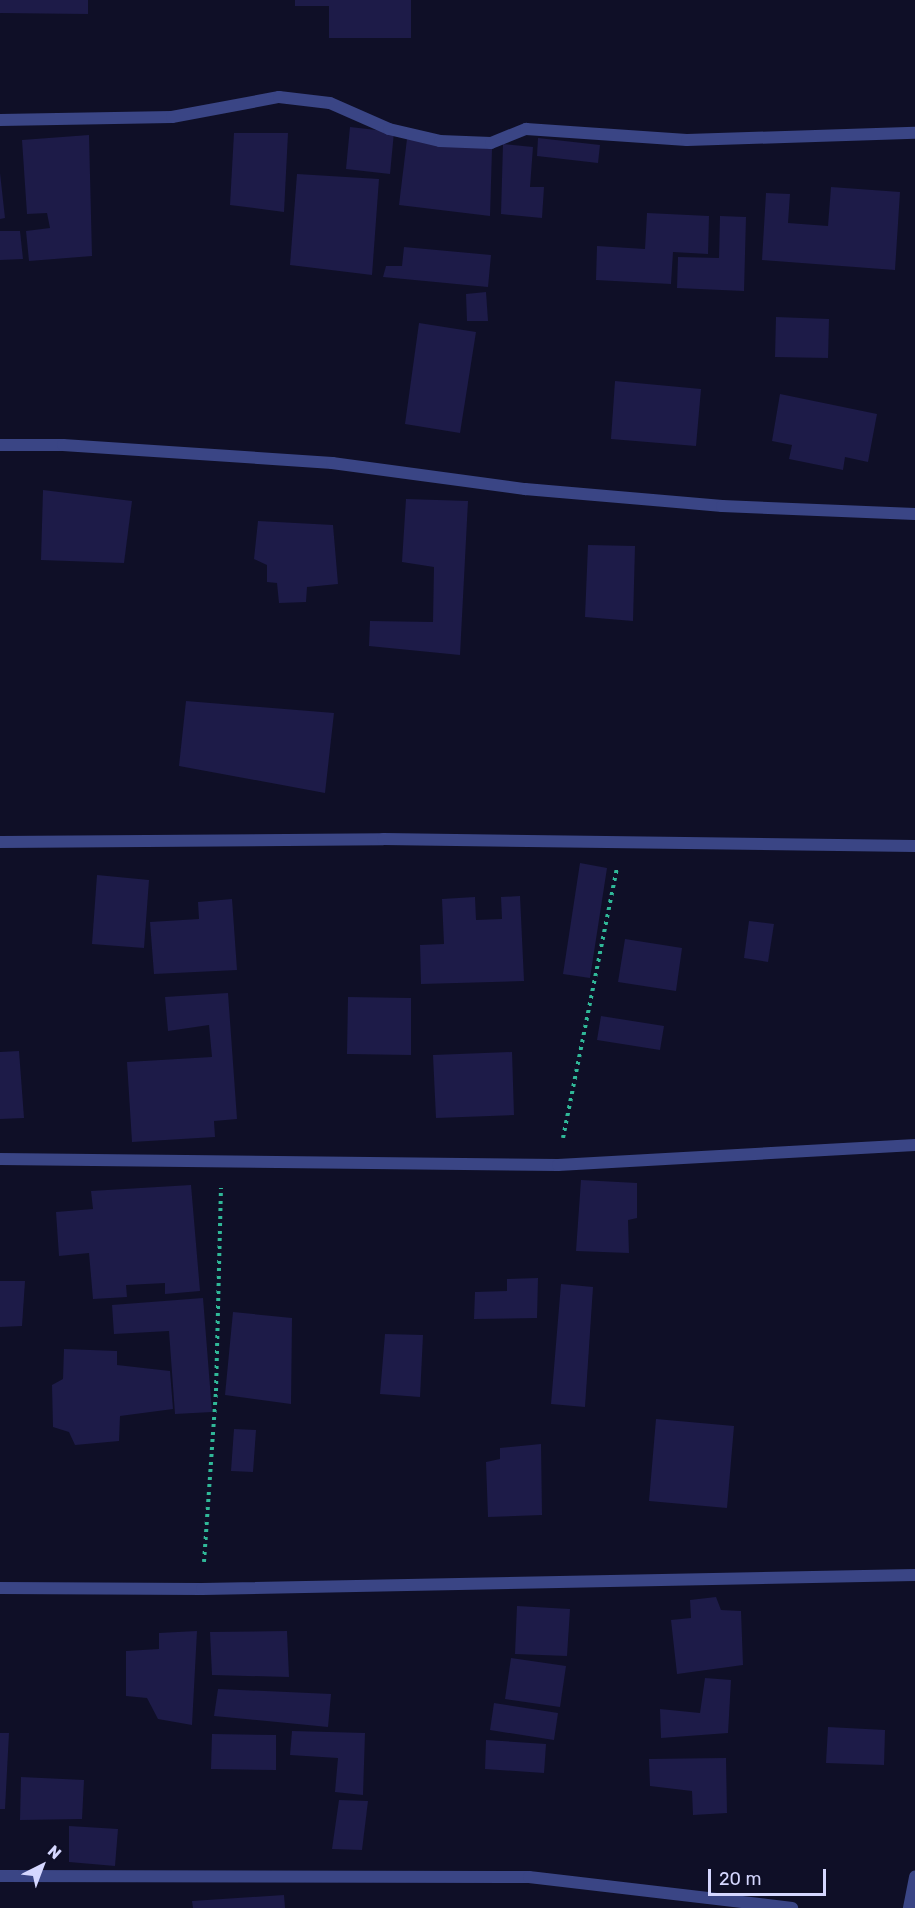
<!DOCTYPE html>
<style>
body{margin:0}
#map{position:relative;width:915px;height:1908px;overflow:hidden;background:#0f0f27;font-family:Rubik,sans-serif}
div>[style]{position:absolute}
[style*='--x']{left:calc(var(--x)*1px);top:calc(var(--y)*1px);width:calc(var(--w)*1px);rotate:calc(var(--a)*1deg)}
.building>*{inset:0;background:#1d1b48}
.path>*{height:4px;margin-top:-2px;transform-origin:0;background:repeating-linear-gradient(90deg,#30b898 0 3px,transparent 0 7.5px)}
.street>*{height:12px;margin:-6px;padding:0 6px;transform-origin:6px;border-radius:6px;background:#3a4585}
span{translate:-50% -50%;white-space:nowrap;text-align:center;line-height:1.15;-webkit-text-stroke:6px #0f0f27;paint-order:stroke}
.north{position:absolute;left:12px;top:1836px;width:60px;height:60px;-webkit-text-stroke:4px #0f0f27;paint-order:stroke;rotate:42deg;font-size:16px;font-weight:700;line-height:24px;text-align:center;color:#d5d7ff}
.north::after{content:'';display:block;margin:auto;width:21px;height:27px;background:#d5d7ff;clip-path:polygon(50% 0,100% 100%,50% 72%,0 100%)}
.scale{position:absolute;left:708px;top:1869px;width:118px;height:27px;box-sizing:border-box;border:3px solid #d5d7ff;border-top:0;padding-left:8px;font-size:18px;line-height:21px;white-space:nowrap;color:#d5d7ff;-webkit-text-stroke:4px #0f0f27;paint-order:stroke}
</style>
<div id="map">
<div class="building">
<i style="clip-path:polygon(0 0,88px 0,88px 14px,0 13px)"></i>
<i style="clip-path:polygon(295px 0,411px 0,411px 38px,329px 38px,329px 6px,295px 6px)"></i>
<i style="clip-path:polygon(350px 127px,394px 132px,390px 174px,346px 169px)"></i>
<i style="clip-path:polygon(234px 133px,288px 133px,284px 212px,230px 205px)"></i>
<i style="clip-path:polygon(89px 135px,92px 256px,29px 261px,26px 231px,50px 228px,47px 213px,27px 214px,22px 140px)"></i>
<i style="clip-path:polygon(538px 138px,600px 145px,598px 163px,537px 156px)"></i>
<i style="clip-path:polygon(407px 139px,492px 149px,490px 216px,399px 205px)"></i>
<i style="clip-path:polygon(503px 144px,533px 147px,530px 187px,544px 187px,542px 218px,501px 214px)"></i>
<i style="clip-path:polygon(0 173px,5px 218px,0 219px)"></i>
<i style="clip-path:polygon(297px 174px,379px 179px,372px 275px,290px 265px)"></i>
<i style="clip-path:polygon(831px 187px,900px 192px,895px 270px,762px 260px,766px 193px,790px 194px,788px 223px,828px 226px)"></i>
<i style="clip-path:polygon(647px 213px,709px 216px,708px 254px,673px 252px,671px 284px,596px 280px,597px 246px,645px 249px)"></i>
<i style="clip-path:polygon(720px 216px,746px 217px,744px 291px,677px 288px,678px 257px,719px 258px)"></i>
<i style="clip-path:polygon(0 231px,20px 231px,23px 259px,0 260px)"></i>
<i style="clip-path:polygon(404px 247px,491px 255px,488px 287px,383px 277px,386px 266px,402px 266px)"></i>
<i style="clip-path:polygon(486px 292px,488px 321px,467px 321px,466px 294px)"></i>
<i style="clip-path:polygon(776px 317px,829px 319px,828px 358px,775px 357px)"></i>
<i style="clip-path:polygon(419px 323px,476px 332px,460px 433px,405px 424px)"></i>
<i style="clip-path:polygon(615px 381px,701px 389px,696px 446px,611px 439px)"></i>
<i style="clip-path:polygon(780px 394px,877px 414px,868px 462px,845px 457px,843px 470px,789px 459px,792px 445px,772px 441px)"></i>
<i style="clip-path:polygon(43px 490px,132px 501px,124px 563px,41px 560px)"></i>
<i style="clip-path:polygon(406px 499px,468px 501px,460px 655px,369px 646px,370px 621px,433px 622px,434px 567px,402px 562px)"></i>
<i style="clip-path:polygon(258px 521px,333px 525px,338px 584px,307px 587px,306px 602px,279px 603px,277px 583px,267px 582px,267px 565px,254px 559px)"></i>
<i style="clip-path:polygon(588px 545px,635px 546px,633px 621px,585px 617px)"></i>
<i style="clip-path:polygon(186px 701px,334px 713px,325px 793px,179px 766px)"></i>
<i style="clip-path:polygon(580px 863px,607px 868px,590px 978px,563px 974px)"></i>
<i style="clip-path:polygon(97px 875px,149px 880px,144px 948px,92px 944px)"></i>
<i style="clip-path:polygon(520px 896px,524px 981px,421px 984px,420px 945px,444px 944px,442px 899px,475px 897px,476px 920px,502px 919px,501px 897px)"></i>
<i style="clip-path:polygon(232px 899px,237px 970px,154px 974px,150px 922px,199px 919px,198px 902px)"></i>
<i style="clip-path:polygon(749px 921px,774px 924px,768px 962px,744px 958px)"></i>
<i style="clip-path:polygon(625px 939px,682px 948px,676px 991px,618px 982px)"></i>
<i style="clip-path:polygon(228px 993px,237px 1119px,214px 1121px,215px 1137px,132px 1142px,127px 1062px,212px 1057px,209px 1025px,168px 1031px,165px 997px)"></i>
<i style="clip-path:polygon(348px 997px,411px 998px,411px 1055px,347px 1054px)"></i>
<i style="clip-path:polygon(601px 1016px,664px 1026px,660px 1050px,597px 1040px)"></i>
<i style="clip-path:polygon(19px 1051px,24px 1118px,0 1119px,0 1052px)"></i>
<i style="clip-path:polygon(512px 1052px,514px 1115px,436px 1118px,433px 1055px)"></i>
<i style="clip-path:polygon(581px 1180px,637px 1183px,637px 1218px,628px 1220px,629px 1253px,576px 1251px)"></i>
<i style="clip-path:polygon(191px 1185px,200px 1291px,165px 1294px,165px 1283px,126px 1285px,127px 1297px,93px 1299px,89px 1253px,59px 1256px,56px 1212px,93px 1209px,91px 1191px)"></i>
<i style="clip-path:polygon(538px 1278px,537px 1318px,474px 1319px,475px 1292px,507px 1291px,507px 1279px)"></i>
<i style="clip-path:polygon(0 1281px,25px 1281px,22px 1326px,0 1327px)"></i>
<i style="clip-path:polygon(561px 1284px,593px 1287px,585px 1407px,551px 1404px)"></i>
<i style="clip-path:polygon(203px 1298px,212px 1412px,175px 1414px,169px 1331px,114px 1334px,112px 1305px)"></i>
<i style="clip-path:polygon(233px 1312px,292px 1318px,291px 1404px,225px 1395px)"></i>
<i style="clip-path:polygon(385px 1334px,423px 1335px,420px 1397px,380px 1394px)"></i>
<i style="clip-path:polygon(64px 1349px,117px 1351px,117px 1365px,170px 1371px,173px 1409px,120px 1416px,119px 1441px,75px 1445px,69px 1432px,53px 1427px,52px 1385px,63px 1379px)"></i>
<i style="clip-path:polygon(656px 1419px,734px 1426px,727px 1508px,649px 1501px)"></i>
<i style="clip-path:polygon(234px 1429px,256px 1430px,253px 1472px,231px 1471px)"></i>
<i style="clip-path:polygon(541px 1444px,542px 1515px,488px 1517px,486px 1462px,500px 1459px,500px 1448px)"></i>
<i style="clip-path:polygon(716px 1597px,721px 1610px,741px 1611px,743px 1665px,677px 1674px,671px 1620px,691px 1618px,690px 1600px)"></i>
<i style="clip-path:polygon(517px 1606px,570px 1609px,567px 1656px,515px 1654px)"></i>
<i style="clip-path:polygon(197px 1631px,192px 1725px,158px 1719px,147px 1698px,126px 1696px,126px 1651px,159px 1649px,159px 1633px)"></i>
<i style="clip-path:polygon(287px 1631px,289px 1677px,212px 1675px,210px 1632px)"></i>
<i style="clip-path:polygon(511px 1658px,566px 1666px,560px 1707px,505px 1699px)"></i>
<i style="clip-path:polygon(705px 1678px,731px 1680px,728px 1733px,661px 1738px,660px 1709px,700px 1713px)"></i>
<i style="clip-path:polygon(218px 1689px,331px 1694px,328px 1727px,214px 1716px)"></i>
<i style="clip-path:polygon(494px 1703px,558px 1713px,554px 1740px,490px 1730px)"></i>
<i style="clip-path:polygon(828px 1727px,885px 1730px,884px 1765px,826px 1763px)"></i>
<i style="clip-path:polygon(292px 1731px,365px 1733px,363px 1795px,335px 1792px,338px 1758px,290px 1755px)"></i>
<i style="clip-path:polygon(0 1733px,9px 1733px,5px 1809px,0 1809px)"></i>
<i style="clip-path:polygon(212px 1734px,276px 1735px,276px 1770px,211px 1769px)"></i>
<i style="clip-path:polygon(486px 1740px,546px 1744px,544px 1773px,485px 1769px)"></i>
<i style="clip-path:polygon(726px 1758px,727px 1813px,693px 1815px,692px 1791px,650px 1786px,649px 1759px)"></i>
<i style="clip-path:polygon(21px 1777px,84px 1780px,82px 1819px,20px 1820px)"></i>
<i style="clip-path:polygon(339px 1800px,368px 1801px,362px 1850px,332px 1849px)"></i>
<i style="clip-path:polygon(69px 1826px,118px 1829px,115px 1866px,69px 1862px)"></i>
<i style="clip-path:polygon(284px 1895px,285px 1908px,193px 1908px,192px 1901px)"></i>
</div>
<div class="path">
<i style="--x:563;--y:1138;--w:275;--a:-78.7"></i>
<i style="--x:204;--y:1562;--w:171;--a:-86"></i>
<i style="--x:216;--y:1391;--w:203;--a:-88.6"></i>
</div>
<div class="street">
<i style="--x:0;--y:120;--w:172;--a:-1"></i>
<i style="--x:172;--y:117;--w:109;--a:-10.6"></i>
<i style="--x:279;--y:97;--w:51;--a:6.7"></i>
<i style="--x:330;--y:103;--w:64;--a:23.8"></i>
<i style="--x:389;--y:129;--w:52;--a:13.2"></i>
<i style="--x:440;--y:141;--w:51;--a:2.2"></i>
<i style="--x:491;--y:143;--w:38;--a:-22"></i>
<i style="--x:526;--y:129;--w:161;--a:3.9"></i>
<i style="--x:687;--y:140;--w:228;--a:-1.8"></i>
<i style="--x:0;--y:445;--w:63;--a:0"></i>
<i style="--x:63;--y:445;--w:270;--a:3.8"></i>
<i style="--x:332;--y:463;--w:195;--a:7.7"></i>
<i style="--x:525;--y:489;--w:198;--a:4.9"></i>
<i style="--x:722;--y:506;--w:193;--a:2.4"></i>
<i style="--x:0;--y:842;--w:383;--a:-0.4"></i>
<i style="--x:383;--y:839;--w:532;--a:0.75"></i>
<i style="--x:0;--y:1159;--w:558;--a:0.62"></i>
<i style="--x:558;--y:1165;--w:358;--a:-3.2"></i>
<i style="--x:0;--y:1588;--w:202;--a:0.3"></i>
<i style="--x:202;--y:1589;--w:713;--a:-1.12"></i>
<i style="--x:0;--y:1876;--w:529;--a:0.11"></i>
<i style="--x:529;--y:1877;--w:265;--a:6.7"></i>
<i style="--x:909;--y:1908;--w:32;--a:-79"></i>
</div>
<div class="north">N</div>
<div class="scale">20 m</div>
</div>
